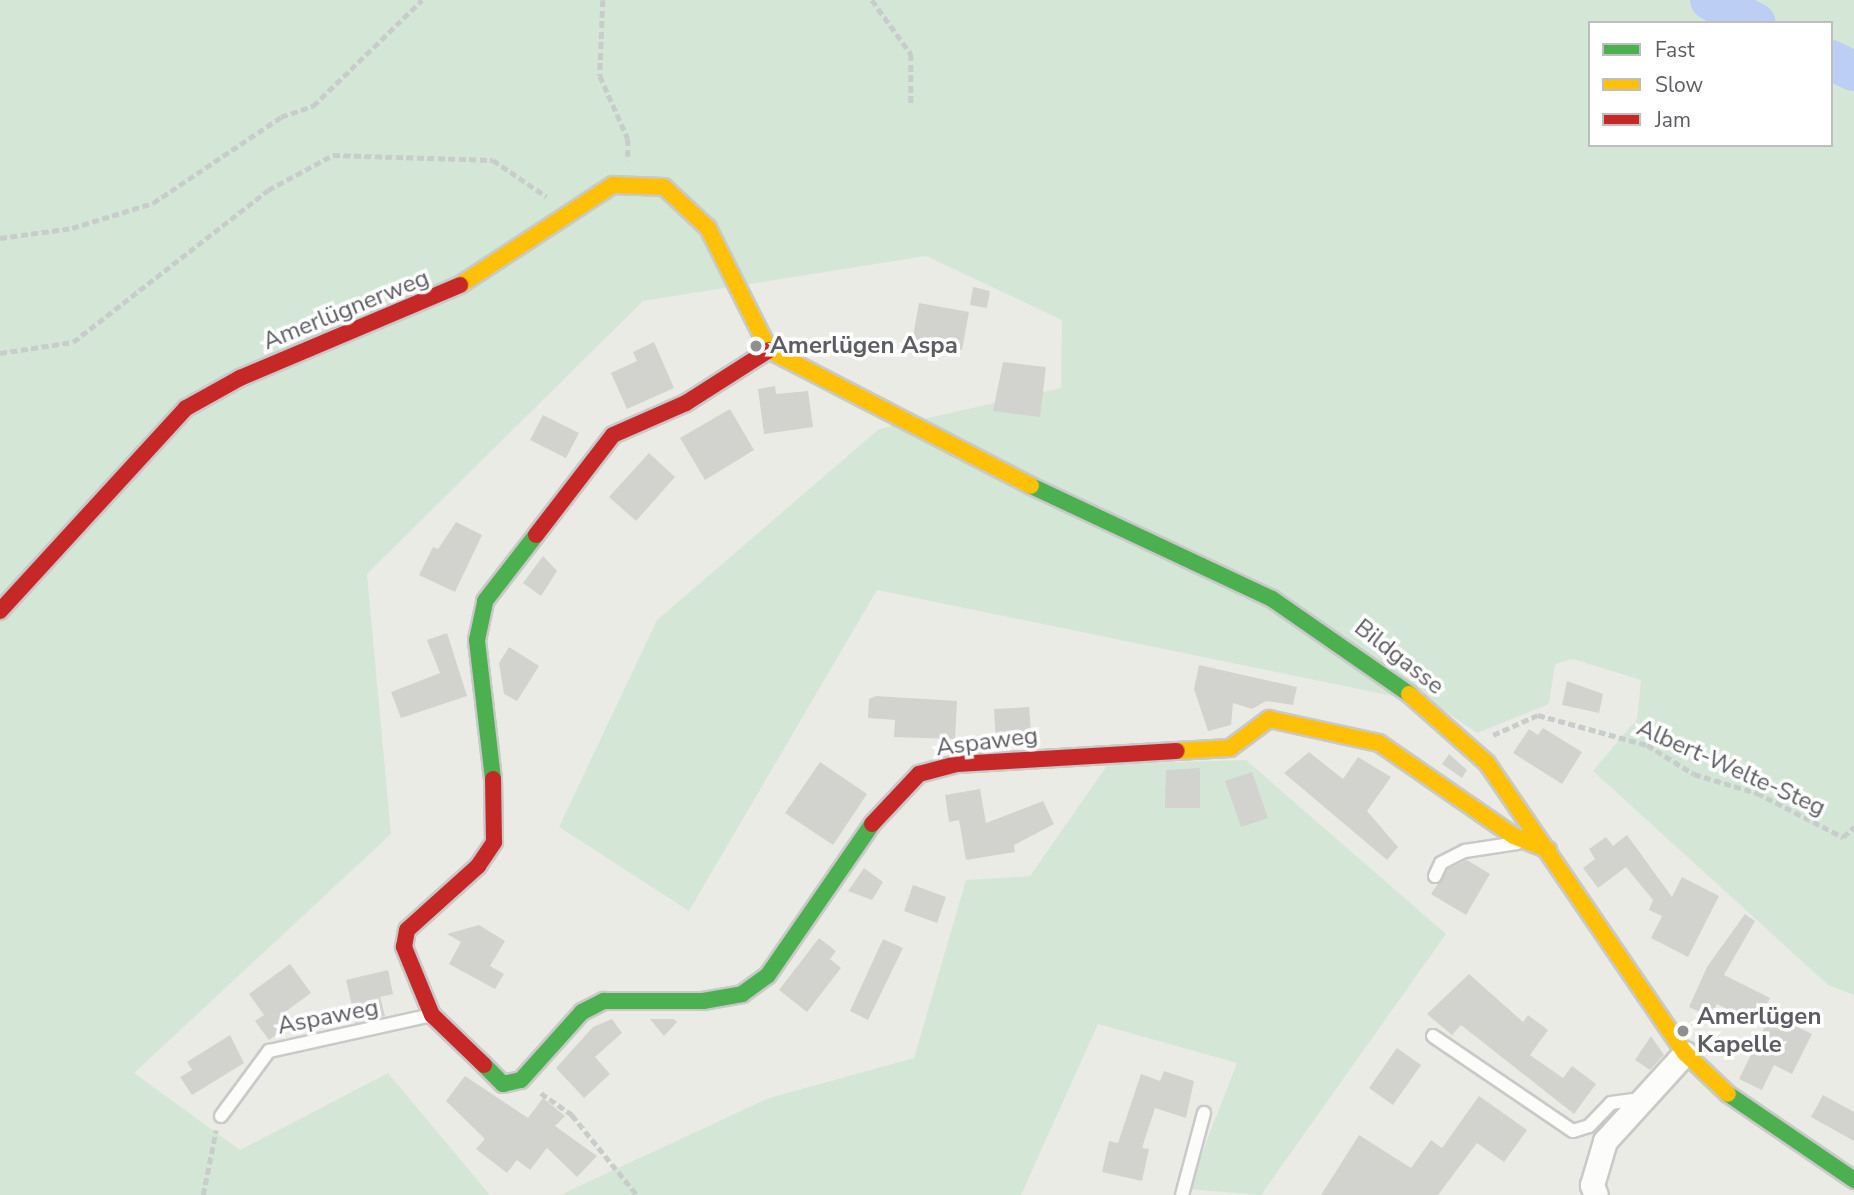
<!DOCTYPE html>
<meta charset="utf-8">
<style>
body{margin:0}
#map{position:relative;width:1854px;height:1195px;overflow:hidden;background:#ebebe6;font-family:"Nunito Sans",sans-serif}
div>[style]{position:absolute}
[style*='--x']{left:calc(var(--x)*1px);top:calc(var(--y)*1px);width:calc(var(--w)*1px);rotate:calc(var(--a)*1deg)}
.green>*{inset:0;background:#d4e7d7}
.river>*{height:40px;margin:-20px;padding:0 20px;transform-origin:20px;border-radius:20px;background:#bccef3}
.building>*{inset:0;background:#d2d2cf}
.path>*{height:4.5px;margin-top:-2.25px;transform-origin:0;background:repeating-linear-gradient(90deg,#c8ccca 0 7px,transparent 0 10.5px)}
.roads{filter:drop-shadow(2px 0 #c8c9c8) drop-shadow(-2px 0 #c8c9c8) drop-shadow(0 2px #c8c9c8) drop-shadow(0 -2px #c8c9c8)}
.lane>*{height:12px;margin:-6px;padding:0 6px;transform-origin:6px;border-radius:6px;background:#fcfcfb}
.street>*{height:23px;margin:-11.5px;padding:0 11.5px;transform-origin:11.5px;border-radius:11.5px;background:#fcfcfb}
.fast>*{height:16px;margin:-8px;padding:0 8px;transform-origin:8px;border-radius:8px;background:#4caf50}
.slow>*{height:16px;margin:-8px;padding:0 8px;transform-origin:8px;border-radius:8px;background:#ffc107}
.jam>*{height:16px;margin:-8px;padding:0 8px;transform-origin:8px;border-radius:8px;background:#c62828}
.dots>*{width:19px;height:19px;translate:-50% -50%;box-sizing:border-box;border:4px solid #fff;border-radius:50%}
span{translate:-50% -50%;white-space:nowrap;text-align:center;line-height:1.15;-webkit-text-stroke:7px #fff;paint-order:stroke}
.street-label{font-size:24px;color:#5c5d63}
.poi-label{font-size:24px;color:#5c5d63;font-weight:700}
.left{translate:0 -50%;text-align:left}
.legend{position:absolute;left:1588px;top:21px;width:245px;height:126px;box-sizing:border-box;background:#fff;border:2px solid #bebec1;margin:0;padding:9px 12px;list-style:none;font-size:21px;color:#5c5d63}
.legend li{display:flex;align-items:center;gap:14px;height:35px}
.legend b{width:35px;border:2px solid #bebec1}
</style>
<div id="map">
<div class="green">
<i style="clip-path:polygon(evenodd,0 0,1854px 0,1854px 995px,1828px 985px,1593px 771px,1637px 719px,1641px 680px,1573px 659px,1555px 664px,1549px 704px,1477px 733px,1436px 705px,877px 590px,689px 911px,559px 827px,657px 620px,879px 429px,1061px 388px,1062px 320px,926px 256px,643px 301px,367px 574px,391px 834px,134px 1073px,240px 1150px,388px 1073px,490px 1195px,0 1195px,0 0,1590px 23px,1831px 23px,1831px 145px,1590px 145px,1590px 23px)"></i>
<i style="clip-path:polygon(1246px 760px,1446px 934px,1261px 1195px,1188px 1189px,1237px 1063px,1098px 1024px,1021px 1195px,560px 1195px,769px 1098px,914px 1058px,966px 880px,1030px 876px,1108px 764px)"></i>
</div>
<div class="river">
<i style="--x:1710;--y:0;--w:51;--a:26.6"></i>
<i style="--x:1831;--y:60;--w:25;--a:26"></i>
</div>
<div class="building">
<i style="clip-path:polygon(973px 287px,990px 291px,987px 308px,970px 305px)"></i>
<i style="clip-path:polygon(919px 303px,969px 312px,962px 350px,912px 342px)"></i>
<i style="clip-path:polygon(654px 342px,674px 388px,627px 409px,611px 373px,637px 361px,633px 352px)"></i>
<i style="clip-path:polygon(1003px 362px,1046px 367px,1040px 417px,993px 411px)"></i>
<i style="clip-path:polygon(775px 386px,776px 394px,808px 391px,813px 427px,764px 434px,758px 389px)"></i>
<i style="clip-path:polygon(730px 409px,754px 450px,705px 480px,680px 438px)"></i>
<i style="clip-path:polygon(543px 415px,579px 433px,566px 458px,530px 440px)"></i>
<i style="clip-path:polygon(649px 453px,675px 477px,636px 521px,609px 497px)"></i>
<i style="clip-path:polygon(456px 522px,482px 535px,455px 592px,419px 575px,433px 547px,438px 549px)"></i>
<i style="clip-path:polygon(543px 556px,557px 571px,541px 596px,523px 583px)"></i>
<i style="clip-path:polygon(447px 633px,467px 696px,401px 718px,391px 692px,440px 673px,427px 640px)"></i>
<i style="clip-path:polygon(509px 647px,539px 666px,517px 701px,504px 694px,499px 663px)"></i>
<i style="clip-path:polygon(1199px 665px,1297px 687px,1293px 705px,1266px 701px,1252px 709px,1233px 703px,1231px 725px,1208px 731px,1194px 689px)"></i>
<i style="clip-path:polygon(1567px 681px,1603px 694px,1599px 713px,1562px 705px)"></i>
<i style="clip-path:polygon(876px 696px,957px 701px,955px 739px,894px 737px,895px 720px,868px 718px,869px 699px)"></i>
<i style="clip-path:polygon(1029px 707px,1032px 741px,996px 743px,994px 709px)"></i>
<i style="clip-path:polygon(1543px 728px,1582px 752px,1562px 784px,1513px 753px,1529px 729px,1538px 735px)"></i>
<i style="clip-path:polygon(1309px 752px,1343px 779px,1358px 757px,1391px 777px,1367px 811px,1398px 847px,1387px 860px,1284px 773px)"></i>
<i style="clip-path:polygon(1449px 754px,1467px 770px,1462px 778px,1442px 764px)"></i>
<i style="clip-path:polygon(820px 762px,867px 794px,833px 845px,785px 813px)"></i>
<i style="clip-path:polygon(1200px 768px,1200px 808px,1165px 808px,1166px 770px)"></i>
<i style="clip-path:polygon(1252px 772px,1268px 818px,1241px 827px,1225px 781px)"></i>
<i style="clip-path:polygon(980px 789px,986px 823px,1043px 801px,1054px 824px,1014px 845px,1015px 852px,966px 860px,959px 820px,949px 822px,945px 795px)"></i>
<i style="clip-path:polygon(1627px 835px,1672px 897px,1682px 877px,1719px 896px,1688px 957px,1651px 938px,1662px 916px,1649px 910px,1653px 900px,1626px 867px,1598px 888px,1583px 868px,1595px 859px,1589px 849px,1606px 837px,1613px 846px)"></i>
<i style="clip-path:polygon(1467px 860px,1490px 874px,1466px 915px,1431px 894px,1448px 869px)"></i>
<i style="clip-path:polygon(864px 868px,883px 882px,872px 900px,848px 891px)"></i>
<i style="clip-path:polygon(913px 885px,946px 897px,937px 923px,904px 911px)"></i>
<i style="clip-path:polygon(1745px 914px,1755px 921px,1724px 975px,1770px 998px,1757px 1024px,1717px 1004px,1710px 1017px,1689px 1007px,1707px 967px)"></i>
<i style="clip-path:polygon(479px 925px,505px 941px,490px 966px,504px 974px,495px 989px,449px 964px,461px 942px,447px 934px)"></i>
<i style="clip-path:polygon(819px 938px,836px 951px,830px 959px,841px 968px,807px 1012px,779px 990px)"></i>
<i style="clip-path:polygon(883px 939px,903px 948px,868px 1020px,850px 1011px)"></i>
<i style="clip-path:polygon(290px 964px,311px 993px,285px 1012px,293px 1023px,269px 1040px,255px 1021px,264px 1015px,249px 994px)"></i>
<i style="clip-path:polygon(388px 970px,393px 994px,380px 997px,385px 1016px,356px 1023px,346px 980px)"></i>
<i style="clip-path:polygon(1469px 974px,1523px 1022px,1528px 1015px,1548px 1030px,1530px 1055px,1563px 1078px,1572px 1066px,1596px 1084px,1574px 1114px,1461px 1025px,1452px 1035px,1427px 1014px)"></i>
<i style="clip-path:polygon(1771px 1014px,1812px 1034px,1792px 1074px,1774px 1065px,1762px 1090px,1739px 1079px)"></i>
<i style="clip-path:polygon(612px 1019px,622px 1033px,595px 1057px,610px 1074px,584px 1098px,556px 1068px,593px 1027px)"></i>
<i style="clip-path:polygon(650px 1019px,674px 1019px,677px 1022px,664px 1036px)"></i>
<i style="clip-path:polygon(230px 1035px,244px 1063px,192px 1095px,180px 1077px,192px 1070px,187px 1062px)"></i>
<i style="clip-path:polygon(1651px 1036px,1664px 1055px,1650px 1070px,1635px 1060px)"></i>
<i style="clip-path:polygon(1397px 1048px,1421px 1065px,1393px 1105px,1369px 1088px)"></i>
<i style="clip-path:polygon(1164px 1071px,1194px 1081px,1186px 1118px,1155px 1108px,1142px 1148px,1149px 1149px,1142px 1181px,1102px 1172px,1109px 1141px,1118px 1143px,1141px 1074px,1160px 1081px)"></i>
<i style="clip-path:polygon(465px 1076px,528px 1118px,543px 1098px,565px 1116px,555px 1126px,597px 1156px,577px 1177px,547px 1148px,530px 1170px,517px 1160px,507px 1173px,476px 1149px,485px 1139px,446px 1101px)"></i>
<i style="clip-path:polygon(1823px 1095px,1854px 1112px,1854px 1141px,1811px 1117px)"></i>
<i style="clip-path:polygon(1479px 1096px,1527px 1130px,1504px 1162px,1477px 1143px,1438px 1195px,1321px 1195px,1359px 1135px,1411px 1168px,1431px 1140px,1442px 1148px)"></i>
</div>
<div class="path">
<i style="--x:603;--y:0;--w:76;--a:92.3"></i>
<i style="--x:600;--y:76;--w:69;--a:66"></i>
<i style="--x:628;--y:139;--w:21;--a:90"></i>
<i style="--x:872;--y:0;--w:67;--a:54.2"></i>
<i style="--x:911;--y:54;--w:52;--a:90"></i>
<i style="--x:0;--y:238;--w:73;--a:-7.9"></i>
<i style="--x:72;--y:228;--w:85;--a:-17.2"></i>
<i style="--x:153;--y:203;--w:154;--a:-33.9"></i>
<i style="--x:281;--y:117;--w:34;--a:-19"></i>
<i style="--x:313;--y:106;--w:152;--a:-44.2"></i>
<i style="--x:0;--y:353;--w:74;--a:-8.6"></i>
<i style="--x:73;--y:342;--w:247;--a:-37.9"></i>
<i style="--x:268;--y:190;--w:74;--a:-28.3"></i>
<i style="--x:333;--y:155;--w:160;--a:1.8"></i>
<i style="--x:493;--y:160;--w:65;--a:34.4"></i>
<i style="--x:1493;--y:735;--w:49;--a:-24"></i>
<i style="--x:1538;--y:715;--w:113;--a:15.4"></i>
<i style="--x:1647;--y:745;--w:55;--a:31.7"></i>
<i style="--x:1694;--y:774;--w:66;--a:16.8"></i>
<i style="--x:1757;--y:793;--w:97;--a:27.1"></i>
<i style="--x:1843;--y:837;--w:15;--a:-42"></i>
<i style="--x:541;--y:1093;--w:38;--a:35"></i>
<i style="--x:572;--y:1115;--w:103;--a:50.9"></i>
<i style="--x:203;--y:1195;--w:66;--a:-78.7"></i>
</div>
<div class="roads">
<div class="lane">
<i style="--x:1435;--y:876;--w:14;--a:-65"></i>
<i style="--x:1441;--y:863;--w:27;--a:-27"></i>
<i style="--x:1465;--y:851;--w:53;--a:-8.7"></i>
<i style="--x:1433;--y:1036;--w:169;--a:34.2"></i>
<i style="--x:1573;--y:1131;--w:17;--a:-17"></i>
<i style="--x:1589;--y:1126;--w:32;--a:-46"></i>
<i style="--x:1611;--y:1103;--w:30;--a:-8"></i>
<i style="--x:221;--y:1116;--w:81;--a:-53.6"></i>
<i style="--x:269;--y:1051;--w:167;--a:-12.5"></i>
<i style="--x:1182;--y:1195;--w:85;--a:-75"></i>
</div>
<div class="street">
<i style="--x:1596;--y:1195;--w:11;--a:-112"></i>
<i style="--x:1592;--y:1185;--w:46;--a:-73.5"></i>
<i style="--x:1605;--y:1141;--w:119;--a:-47.7"></i>
</div>
<div class="fast">
<i style="--x:1031;--y:486;--w:266;--a:25.1"></i>
<i style="--x:1272;--y:599;--w:167;--a:34.7"></i>
<i style="--x:493;--y:779;--w:140;--a:-96.6"></i>
<i style="--x:477;--y:640;--w:40;--a:-78"></i>
<i style="--x:485;--y:601;--w:83;--a:-52.3"></i>
<i style="--x:484;--y:1065;--w:27;--a:45"></i>
<i style="--x:503;--y:1084;--w:18;--a:-13"></i>
<i style="--x:521;--y:1080;--w:91;--a:-48.1"></i>
<i style="--x:582;--y:1012;--w:25;--a:-27"></i>
<i style="--x:604;--y:1001;--w:99;--a:0"></i>
<i style="--x:703;--y:1001;--w:40;--a:-10"></i>
<i style="--x:742;--y:994;--w:32;--a:-36"></i>
<i style="--x:768;--y:975;--w:183;--a:-55.4"></i>
<i style="--x:1728;--y:1094;--w:153;--a:34.3"></i>
</div>
<div class="slow">
<i style="--x:460;--y:285;--w:183;--a:-33.2"></i>
<i style="--x:613;--y:185;--w:51;--a:2.2"></i>
<i style="--x:664;--y:187;--w:60;--a:43"></i>
<i style="--x:708;--y:228;--w:136;--a:63.4"></i>
<i style="--x:769;--y:350;--w:295;--a:27.4"></i>
<i style="--x:1409;--y:694;--w:104;--a:41.5"></i>
<i style="--x:1487;--y:763;--w:351;--a:55.7"></i>
<i style="--x:1685;--y:1053;--w:59;--a:43.6"></i>
<i style="--x:1177;--y:751;--w:53;--a:-3.2"></i>
<i style="--x:1230;--y:748;--w:49;--a:-36.6"></i>
<i style="--x:1269;--y:719;--w:113;--a:12.3"></i>
<i style="--x:1379;--y:743;--w:164;--a:34.6"></i>
<i style="--x:1514;--y:836;--w:37;--a:22"></i>
</div>
<div class="jam">
<i style="--x:536;--y:535;--w:126;--a:-52.4"></i>
<i style="--x:613;--y:435;--w:80;--a:-23.7"></i>
<i style="--x:686;--y:403;--w:98;--a:-32.6"></i>
<i style="--x:0;--y:611;--w:275;--a:-47.5"></i>
<i style="--x:186;--y:408;--w:62;--a:-29.1"></i>
<i style="--x:240;--y:378;--w:239;--a:-22.9"></i>
<i style="--x:872;--y:824;--w:69;--a:-46.8"></i>
<i style="--x:919;--y:774;--w:39;--a:-15"></i>
<i style="--x:957;--y:764;--w:220;--a:-3.4"></i>
<i style="--x:484;--y:1065;--w:72;--a:-136.1"></i>
<i style="--x:432;--y:1015;--w:74;--a:-112.4"></i>
<i style="--x:404;--y:947;--w:17;--a:-80"></i>
<i style="--x:407;--y:930;--w:96;--a:-42"></i>
<i style="--x:478;--y:866;--w:29;--a:-56"></i>
<i style="--x:494;--y:842;--w:63;--a:-90.9"></i>
</div>
</div>
<div class="dots">
<i style="left:756px;top:346px;background:#8e8f91"></i>
<i style="left:1683px;top:1031px;background:#8e8f91"></i>
</div>
<div class="street-label">
<span style="left:346px;top:310px;rotate:-22deg">Amerlügnerweg</span>
<span style="left:1399px;top:657px;rotate:38deg">Bildgasse</span>
<span style="left:987px;top:742px;rotate:-7deg">Aspaweg</span>
<span style="left:1731px;top:768px;rotate:24deg">Albert-Welte-Steg</span>
<span style="left:328px;top:1017px;rotate:-11deg">Aspaweg</span>
</div>
<div class="poi-label">
<span class="left" style="left:770px;top:346px">Amerlügen Aspa</span>
<span class="left" style="left:1697px;top:1031px">Amerlügen<br>Kapelle</span>
</div>
<ul class="legend">
<li><b style="height:9px;background:#4caf50"></b>Fast</li>
<li><b style="height:9px;background:#ffc107"></b>Slow</li>
<li><b style="height:9px;background:#c62828"></b>Jam</li>
</ul>
</div>
